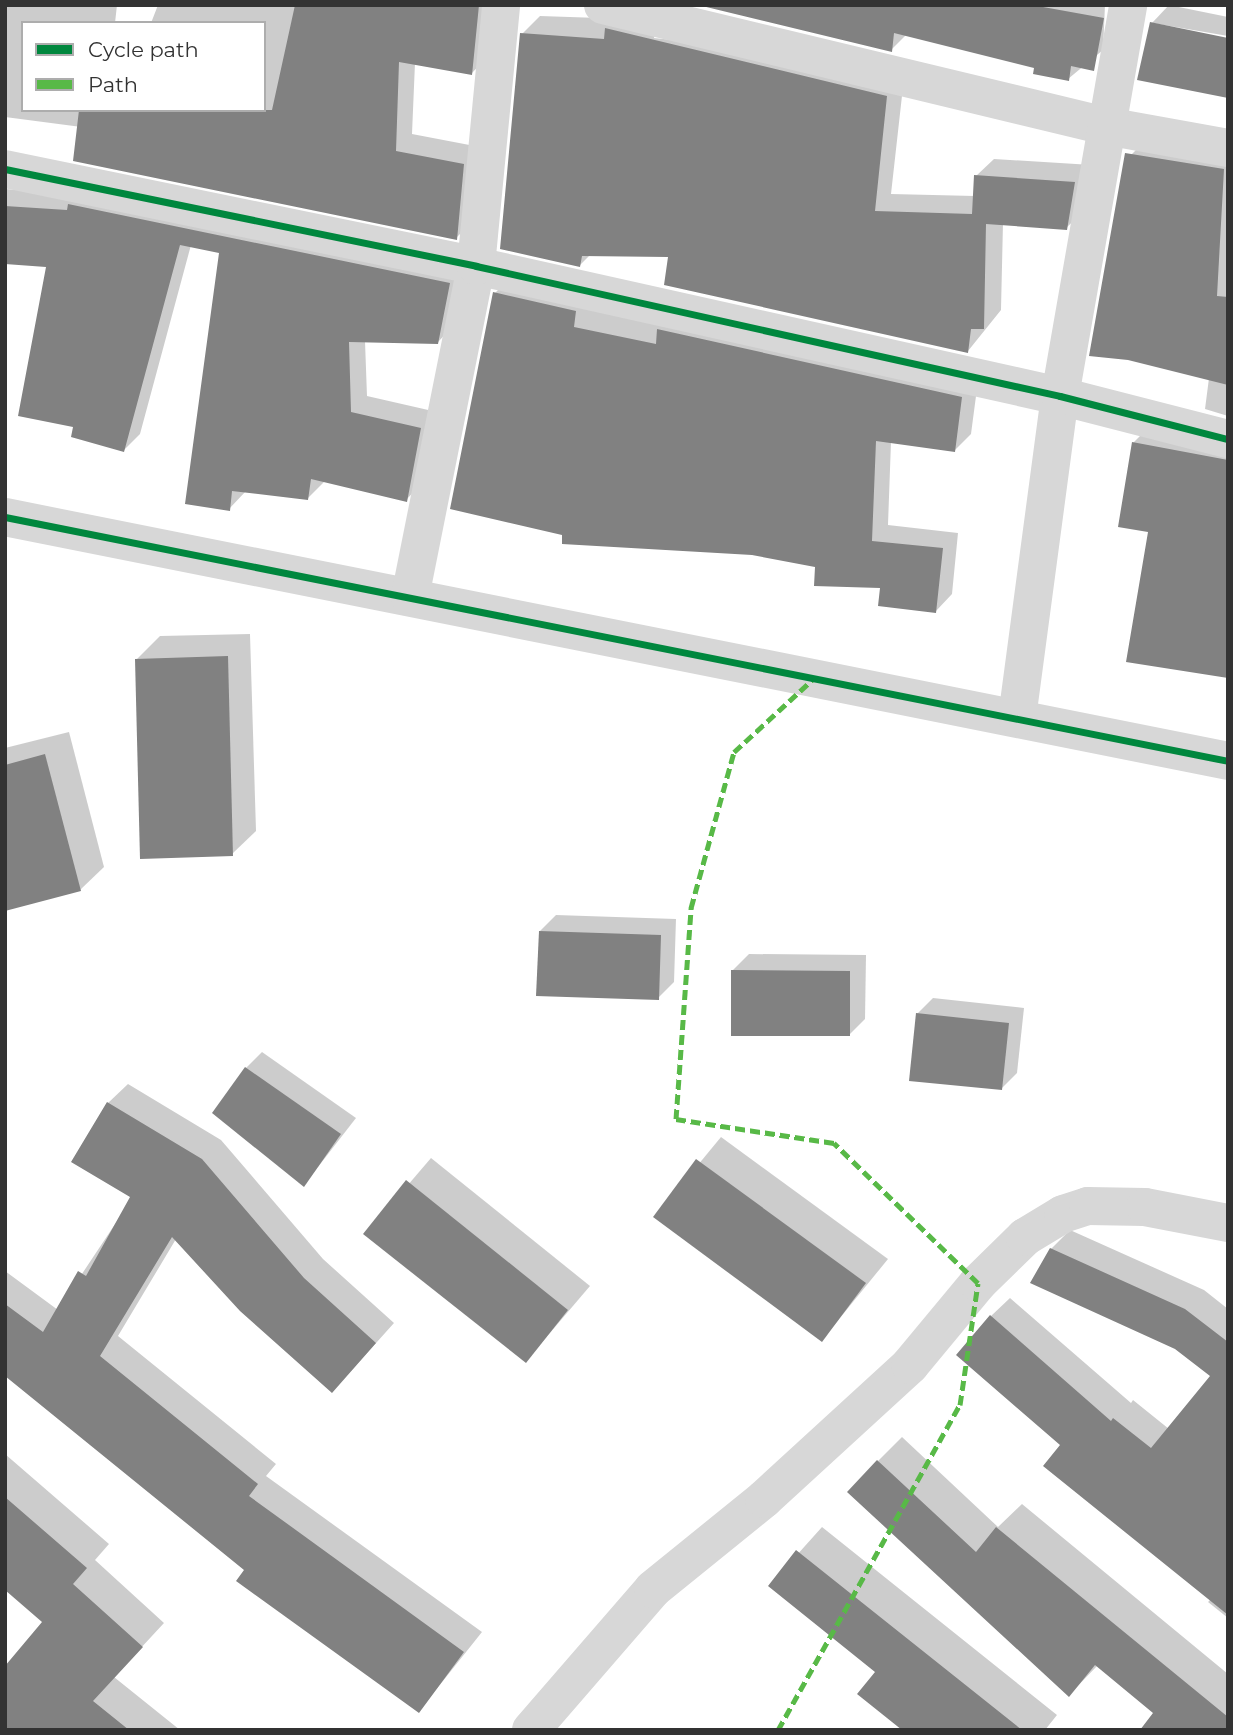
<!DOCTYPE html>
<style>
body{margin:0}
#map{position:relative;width:1233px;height:1735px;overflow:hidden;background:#fff;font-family:Montserrat,sans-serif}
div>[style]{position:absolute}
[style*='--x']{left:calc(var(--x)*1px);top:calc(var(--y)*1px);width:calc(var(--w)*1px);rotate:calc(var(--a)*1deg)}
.shadow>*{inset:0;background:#0003}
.building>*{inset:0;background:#818181}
.minor>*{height:38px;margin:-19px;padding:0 19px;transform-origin:19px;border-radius:19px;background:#d7d7d7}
.quiet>*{height:5px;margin-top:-2.5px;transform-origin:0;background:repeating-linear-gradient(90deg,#58b947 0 10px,transparent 0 15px)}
.cycleway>*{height:7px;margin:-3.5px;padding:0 3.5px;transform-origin:3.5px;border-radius:3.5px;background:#00873e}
span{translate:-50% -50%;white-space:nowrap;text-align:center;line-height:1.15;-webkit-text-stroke:7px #fff;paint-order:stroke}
.frame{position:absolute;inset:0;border:7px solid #333;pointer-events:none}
.legend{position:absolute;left:21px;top:21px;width:245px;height:91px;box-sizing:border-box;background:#fff;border:2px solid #adadad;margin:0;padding:9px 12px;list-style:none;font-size:21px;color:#333}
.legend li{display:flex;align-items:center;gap:14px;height:35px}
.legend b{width:35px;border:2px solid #adadad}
</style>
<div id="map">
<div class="shadow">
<i style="clip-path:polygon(5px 5px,117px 5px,115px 23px,23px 23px,23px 110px,106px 110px,89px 128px,5px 117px)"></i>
<i style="clip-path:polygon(158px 5px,492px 5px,489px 55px,472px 73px,415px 63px,412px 134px,480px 147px,473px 221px,456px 238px,264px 110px,264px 23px,151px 23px)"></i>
<i style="clip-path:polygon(729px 5px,1105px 5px,1103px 50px,1068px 79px,1036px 66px,907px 34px,891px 50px)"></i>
<i style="clip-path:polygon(1169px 5px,1228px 17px,1228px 36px,1152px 23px)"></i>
<i style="clip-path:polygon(540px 16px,659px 20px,654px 38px,730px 46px,904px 78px,891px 194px,975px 196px,976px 176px,994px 159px,1092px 165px,1084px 211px,1066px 228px,1003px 223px,1001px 310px,968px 351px,670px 255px,591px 254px,580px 265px,522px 34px)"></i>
<i style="clip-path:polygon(1154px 132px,1228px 145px,1228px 416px,1205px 409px,1209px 378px,1129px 178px,1132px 154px)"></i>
<i style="clip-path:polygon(5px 189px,80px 195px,466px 267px,454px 325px,438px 342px,365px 341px,367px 396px,437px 412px,422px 483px,406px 500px,325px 481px,308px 498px,246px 491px,229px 509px,221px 251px,191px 245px,140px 434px,124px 450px,48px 265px,5px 262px)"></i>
<i style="clip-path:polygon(511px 277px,978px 381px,971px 434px,955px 450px,891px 442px,888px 525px,958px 533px,952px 594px,936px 611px,882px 586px,816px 566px,752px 553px,564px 533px,495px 293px)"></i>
<i style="clip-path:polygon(1155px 421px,1228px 435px,1228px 677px,1133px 443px)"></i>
<i style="clip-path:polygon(250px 634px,256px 831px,232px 854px,137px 659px,160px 636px)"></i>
<i style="clip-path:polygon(69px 732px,104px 867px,80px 890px,5px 909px,5px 748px)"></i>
<i style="clip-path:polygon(556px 915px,676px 919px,674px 982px,658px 998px,540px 931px)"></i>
<i style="clip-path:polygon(749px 954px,866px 955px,865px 1019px,849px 1035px,733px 970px)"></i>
<i style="clip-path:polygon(933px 998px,1024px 1008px,1017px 1073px,1001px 1089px,917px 1014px)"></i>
<i style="clip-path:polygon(262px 1052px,356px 1118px,304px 1185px,246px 1068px)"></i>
<i style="clip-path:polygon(128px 1084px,221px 1140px,323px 1259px,394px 1323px,351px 1371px,176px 1239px,118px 1336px,276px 1464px,266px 1476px,482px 1632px,419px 1711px,247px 1570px,5px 1358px,5px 1271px,58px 1310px,133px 1197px,108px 1103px)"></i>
<i style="clip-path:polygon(721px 1137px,888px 1259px,822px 1340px,655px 1217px)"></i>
<i style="clip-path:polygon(431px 1158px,590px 1286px,526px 1361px,366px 1234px)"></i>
<i style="clip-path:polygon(1070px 1230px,1204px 1290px,1228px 1309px,1228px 1618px,1208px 1602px,1211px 1599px,1062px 1445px,991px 1316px,1010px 1298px,1131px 1403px,1133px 1400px,1169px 1429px,1213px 1376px,1051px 1249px)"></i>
<i style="clip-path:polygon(902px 1437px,998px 1527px,1022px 1504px,1228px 1674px,1228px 1730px,1156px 1713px,1098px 1665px,1069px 1695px,878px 1461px)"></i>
<i style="clip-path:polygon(5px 1454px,109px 1544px,95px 1560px,164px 1623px,114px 1677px,180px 1730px,5px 1730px,44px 1622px,5px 1588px)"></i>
<i style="clip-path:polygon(822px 1527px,1057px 1715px,1045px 1730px,904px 1730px,878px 1671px,770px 1585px)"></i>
</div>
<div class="building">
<i style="clip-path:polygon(295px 5px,479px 5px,472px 75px,399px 62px,396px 151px,464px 164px,457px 240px,73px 161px,79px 110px,272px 110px)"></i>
<i style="clip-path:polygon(698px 5px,1032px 5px,1104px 18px,1094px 71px,1071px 66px,1069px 81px,1033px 74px,1034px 68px,894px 33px,892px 52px)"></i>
<i style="clip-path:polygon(1150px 22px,1228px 38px,1228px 98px,1137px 80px)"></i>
<i style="clip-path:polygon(605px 28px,887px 96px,875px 211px,972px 214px,974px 175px,1075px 182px,1067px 230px,986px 224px,984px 329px,971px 329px,968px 353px,664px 285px,668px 257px,582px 256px,580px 267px,500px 249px,520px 33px,604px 39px)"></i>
<i style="clip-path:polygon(1125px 153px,1224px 169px,1217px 296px,1228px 297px,1228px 385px,1128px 360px,1089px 356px)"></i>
<i style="clip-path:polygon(68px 204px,450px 283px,438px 344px,349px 342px,351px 412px,421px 428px,407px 502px,311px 479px,308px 500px,232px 491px,230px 511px,185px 504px,219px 253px,180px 245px,124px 452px,71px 437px,73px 427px,18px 416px,46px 267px,5px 264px,5px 206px,67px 210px)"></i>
<i style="clip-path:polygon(493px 292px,576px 311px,574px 327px,656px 344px,657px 329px,962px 397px,955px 452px,876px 441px,872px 541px,943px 548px,936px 613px,878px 606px,880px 588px,814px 586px,815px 567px,752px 555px,562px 544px,562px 535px,450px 509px)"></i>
<i style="clip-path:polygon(1132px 442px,1228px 460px,1228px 678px,1126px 662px,1148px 532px,1118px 527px)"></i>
<i style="clip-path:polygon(228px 656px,233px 856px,140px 859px,135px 659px)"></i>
<i style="clip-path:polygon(45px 754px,81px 891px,5px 911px,5px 765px)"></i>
<i style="clip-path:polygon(539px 931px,661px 935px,659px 1000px,536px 996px)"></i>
<i style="clip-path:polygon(731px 970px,850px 971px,850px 1036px,731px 1036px)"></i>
<i style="clip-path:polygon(916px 1013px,1009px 1023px,1002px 1090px,909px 1081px)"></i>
<i style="clip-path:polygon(245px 1067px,341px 1134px,304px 1187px,212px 1113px)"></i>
<i style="clip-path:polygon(107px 1102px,202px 1159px,304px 1278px,376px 1343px,332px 1393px,240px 1311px,172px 1237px,100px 1356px,258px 1484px,249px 1496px,464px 1652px,419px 1713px,236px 1581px,244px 1570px,5px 1376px,5px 1304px,43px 1332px,78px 1271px,86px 1276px,130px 1197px,71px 1162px)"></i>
<i style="clip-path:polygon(696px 1159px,866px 1283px,822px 1342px,653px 1217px)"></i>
<i style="clip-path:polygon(406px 1180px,568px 1310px,526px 1363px,363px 1234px)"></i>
<i style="clip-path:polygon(1050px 1248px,1185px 1309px,1228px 1342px,1228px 1615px,1043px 1466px,1060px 1445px,956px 1355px,990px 1315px,1111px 1421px,1113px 1418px,1151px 1448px,1210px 1376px,1175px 1349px,1030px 1283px)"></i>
<i style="clip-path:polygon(877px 1460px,976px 1552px,996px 1527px,1228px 1717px,1228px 1730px,1140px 1730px,1153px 1713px,1095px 1665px,1069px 1697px,847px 1492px)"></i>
<i style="clip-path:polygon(5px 1497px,87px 1568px,73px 1584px,143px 1647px,93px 1701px,129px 1730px,5px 1730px,5px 1666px,42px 1622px,5px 1590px)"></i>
<i style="clip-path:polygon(796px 1550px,1022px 1730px,902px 1730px,857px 1694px,875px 1672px,768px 1586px)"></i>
</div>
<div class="minor">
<i style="--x:603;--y:5;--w:517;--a:13.53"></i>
<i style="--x:1106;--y:126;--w:124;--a:10.2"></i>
<i style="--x:5;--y:169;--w:481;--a:11.6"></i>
<i style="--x:476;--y:266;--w:598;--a:12.55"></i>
<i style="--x:1060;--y:396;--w:173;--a:14.4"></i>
<i style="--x:5;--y:517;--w:1247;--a:11.28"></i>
<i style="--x:410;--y:597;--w:338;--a:-78.7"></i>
<i style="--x:476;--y:266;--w:262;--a:-84.5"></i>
<i style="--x:1017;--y:718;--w:325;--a:-82.4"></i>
<i style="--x:1060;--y:396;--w:397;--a:-80.1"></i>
<i style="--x:531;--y:1730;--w:186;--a:-49.1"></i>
<i style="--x:653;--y:1589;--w:143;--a:-39"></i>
<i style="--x:764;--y:1499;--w:198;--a:-42.5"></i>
<i style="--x:910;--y:1365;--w:107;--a:-50.3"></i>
<i style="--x:978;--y:1283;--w:66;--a:-44.4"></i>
<i style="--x:1025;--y:1237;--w:44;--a:-31.2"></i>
<i style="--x:1063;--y:1214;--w:26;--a:-18"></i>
<i style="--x:1088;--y:1206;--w:57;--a:1"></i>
<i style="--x:1145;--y:1207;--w:85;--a:10.9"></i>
</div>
<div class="quiet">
<i style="--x:778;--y:1730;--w:372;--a:-60.8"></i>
<i style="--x:960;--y:1405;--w:123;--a:-81.6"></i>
<i style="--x:978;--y:1283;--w:201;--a:-135.8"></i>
<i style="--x:834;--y:1143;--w:160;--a:-171.4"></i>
<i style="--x:676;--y:1119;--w:212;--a:-85.9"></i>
<i style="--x:691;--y:908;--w:162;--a:-74.6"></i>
<i style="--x:734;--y:752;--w:106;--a:-42.7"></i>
</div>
<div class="cycleway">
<i style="--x:5;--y:169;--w:481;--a:11.6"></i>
<i style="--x:476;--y:266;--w:598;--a:12.55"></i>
<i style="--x:1060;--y:396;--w:173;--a:14.4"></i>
<i style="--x:5;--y:517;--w:1247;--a:11.28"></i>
</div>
<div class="frame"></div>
<ul class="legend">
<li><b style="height:9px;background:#00873e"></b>Cycle path</li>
<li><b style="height:9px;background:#58b947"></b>Path</li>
</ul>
</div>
